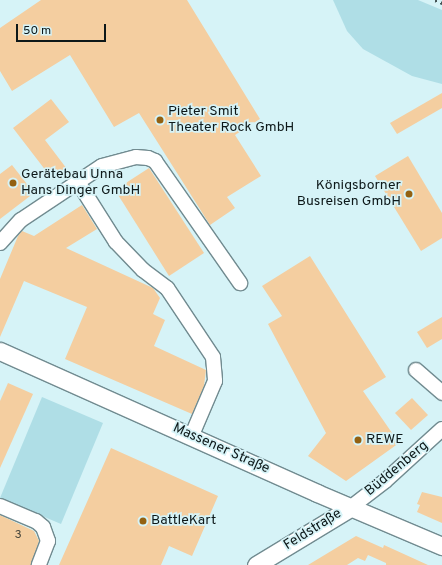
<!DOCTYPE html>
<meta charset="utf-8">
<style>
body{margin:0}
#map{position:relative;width:442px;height:565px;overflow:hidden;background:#d6f3f7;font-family:Overpass,sans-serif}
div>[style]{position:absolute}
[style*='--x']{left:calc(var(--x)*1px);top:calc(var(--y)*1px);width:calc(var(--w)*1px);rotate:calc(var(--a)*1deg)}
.green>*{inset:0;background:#afdee6}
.building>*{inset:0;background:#f4cea0}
.roads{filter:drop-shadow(1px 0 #718b90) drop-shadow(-1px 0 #718b90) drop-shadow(0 1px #718b90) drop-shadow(0 -1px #718b90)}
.minor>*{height:14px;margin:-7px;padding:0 7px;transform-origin:7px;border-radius:7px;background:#fff}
.major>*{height:17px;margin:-8.5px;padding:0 8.5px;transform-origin:8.5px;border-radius:8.5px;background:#fff}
.rail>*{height:3px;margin-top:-1.5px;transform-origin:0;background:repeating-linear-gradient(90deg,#435355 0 2px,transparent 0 6px)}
.dots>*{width:11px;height:11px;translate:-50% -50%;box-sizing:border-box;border:2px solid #d6f3f7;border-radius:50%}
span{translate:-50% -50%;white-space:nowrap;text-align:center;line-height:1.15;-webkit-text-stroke:3.5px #d6f3f7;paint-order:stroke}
.number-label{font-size:12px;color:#47463b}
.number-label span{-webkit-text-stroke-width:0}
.poi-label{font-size:14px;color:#0d1819}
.left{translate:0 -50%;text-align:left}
.right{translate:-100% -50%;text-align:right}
.street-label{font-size:14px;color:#0d1819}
.scale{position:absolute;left:16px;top:24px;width:90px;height:18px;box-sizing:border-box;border:2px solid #0d1819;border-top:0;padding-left:5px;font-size:12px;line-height:14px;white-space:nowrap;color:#0d1819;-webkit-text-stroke:3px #d6f3f7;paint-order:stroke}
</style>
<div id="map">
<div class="green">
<i style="clip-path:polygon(333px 0,418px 0,442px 10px,442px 84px,412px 76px,363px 49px,347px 31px)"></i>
<i style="clip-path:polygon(42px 397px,103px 423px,61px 524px,0 498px)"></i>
</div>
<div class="building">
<i style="clip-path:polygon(41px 0,187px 0,260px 119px,235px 135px,261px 176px,227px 197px,235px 208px,210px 225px,139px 113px,114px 127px,70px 55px,12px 91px,0 71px,0 28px)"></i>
<i style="clip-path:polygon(442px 93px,442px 108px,397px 134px,390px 123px)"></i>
<i style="clip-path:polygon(51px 99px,69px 122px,45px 140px,67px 169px,53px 180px,13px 128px)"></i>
<i style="clip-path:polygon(408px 156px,442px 213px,442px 238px,421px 251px,375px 176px)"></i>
<i style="clip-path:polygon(12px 165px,34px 193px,0 219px,0 174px)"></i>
<i style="clip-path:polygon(149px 168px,204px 253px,169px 276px,115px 190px)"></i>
<i style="clip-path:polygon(82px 205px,97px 229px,66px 248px,153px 288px,160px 298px,153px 314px,165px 320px,154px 346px,206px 370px,204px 386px,192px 414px,65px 359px,87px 307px,24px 281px,0 337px,0 279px,18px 236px,22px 231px,34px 236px)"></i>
<i style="clip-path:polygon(310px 256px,386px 377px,363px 391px,399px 443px,346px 481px,308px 456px,326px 433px,268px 324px,282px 316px,262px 286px)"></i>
<i style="clip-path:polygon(442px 317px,442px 339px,427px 348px,417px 332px)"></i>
<i style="clip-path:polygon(8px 383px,33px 394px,0 468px,0 401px)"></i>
<i style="clip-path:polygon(412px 398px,428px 415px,411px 430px,395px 413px)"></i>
<i style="clip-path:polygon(111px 448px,218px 496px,192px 556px,169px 546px,161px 565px,59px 565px)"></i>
<i style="clip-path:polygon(422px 492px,442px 497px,442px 523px,417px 512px,420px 505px,417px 504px)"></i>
<i style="clip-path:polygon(0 515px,34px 531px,39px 541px,31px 565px,0 565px)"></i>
<i style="clip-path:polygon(356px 536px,383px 548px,384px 545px,428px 565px,386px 565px,386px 563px,368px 555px,365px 561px,358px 558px,347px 565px,308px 565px)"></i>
</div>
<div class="roads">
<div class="minor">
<i style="--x:78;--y:182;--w:71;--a:57.7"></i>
<i style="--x:116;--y:242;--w:39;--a:46"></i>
<i style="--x:143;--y:270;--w:30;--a:37"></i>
<i style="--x:167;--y:288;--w:83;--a:56.3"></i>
<i style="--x:213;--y:357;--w:24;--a:85"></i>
<i style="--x:215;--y:381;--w:59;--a:113.1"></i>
<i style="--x:0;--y:243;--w:31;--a:-48"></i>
<i style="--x:21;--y:220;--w:97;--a:-33.7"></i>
<i style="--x:102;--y:166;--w:35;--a:-15"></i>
<i style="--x:136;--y:157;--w:12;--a:5"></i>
<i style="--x:148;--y:158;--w:8;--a:23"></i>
<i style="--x:155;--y:161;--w:149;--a:55.1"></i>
<i style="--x:416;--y:370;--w:35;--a:41"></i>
<i style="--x:0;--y:506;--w:39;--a:23"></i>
<i style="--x:36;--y:521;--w:9;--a:41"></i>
<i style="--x:43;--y:527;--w:15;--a:70"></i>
<i style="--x:48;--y:541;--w:26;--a:111"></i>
<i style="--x:350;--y:508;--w:44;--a:-37.6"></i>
<i style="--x:385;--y:481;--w:77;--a:-42.4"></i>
</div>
<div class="major">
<i style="--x:0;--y:351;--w:347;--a:24.1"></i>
<i style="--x:317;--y:493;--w:136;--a:23"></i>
<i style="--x:256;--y:565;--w:110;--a:-31.2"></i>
</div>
</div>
<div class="rail">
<i style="--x:435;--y:0;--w:8;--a:23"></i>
</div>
<div class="dots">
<i style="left:160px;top:120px;background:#936111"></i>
<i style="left:13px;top:183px;background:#936111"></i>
<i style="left:409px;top:194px;background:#936111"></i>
<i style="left:358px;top:440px;background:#936111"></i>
<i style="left:143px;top:521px;background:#936111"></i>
</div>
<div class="number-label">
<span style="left:18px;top:536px">3</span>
</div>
<div class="poi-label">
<span class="left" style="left:168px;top:120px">Pieter Smit<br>Theater Rock GmbH</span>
<span class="left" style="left:21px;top:183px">Gerätebau Unna<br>Hans Dinger GmbH</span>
<span class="right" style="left:401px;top:194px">Königsborner<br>Busreisen GmbH</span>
<span class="left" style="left:366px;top:440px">REWE</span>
<span class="left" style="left:151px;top:521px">BattleKart</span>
</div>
<div class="street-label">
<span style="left:221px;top:449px;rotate:24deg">Massener Straße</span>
<span style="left:397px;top:469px;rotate:-40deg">Büddenberg</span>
<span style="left:313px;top:530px;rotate:-32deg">Feldstraße</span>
</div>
<div class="scale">50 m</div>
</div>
